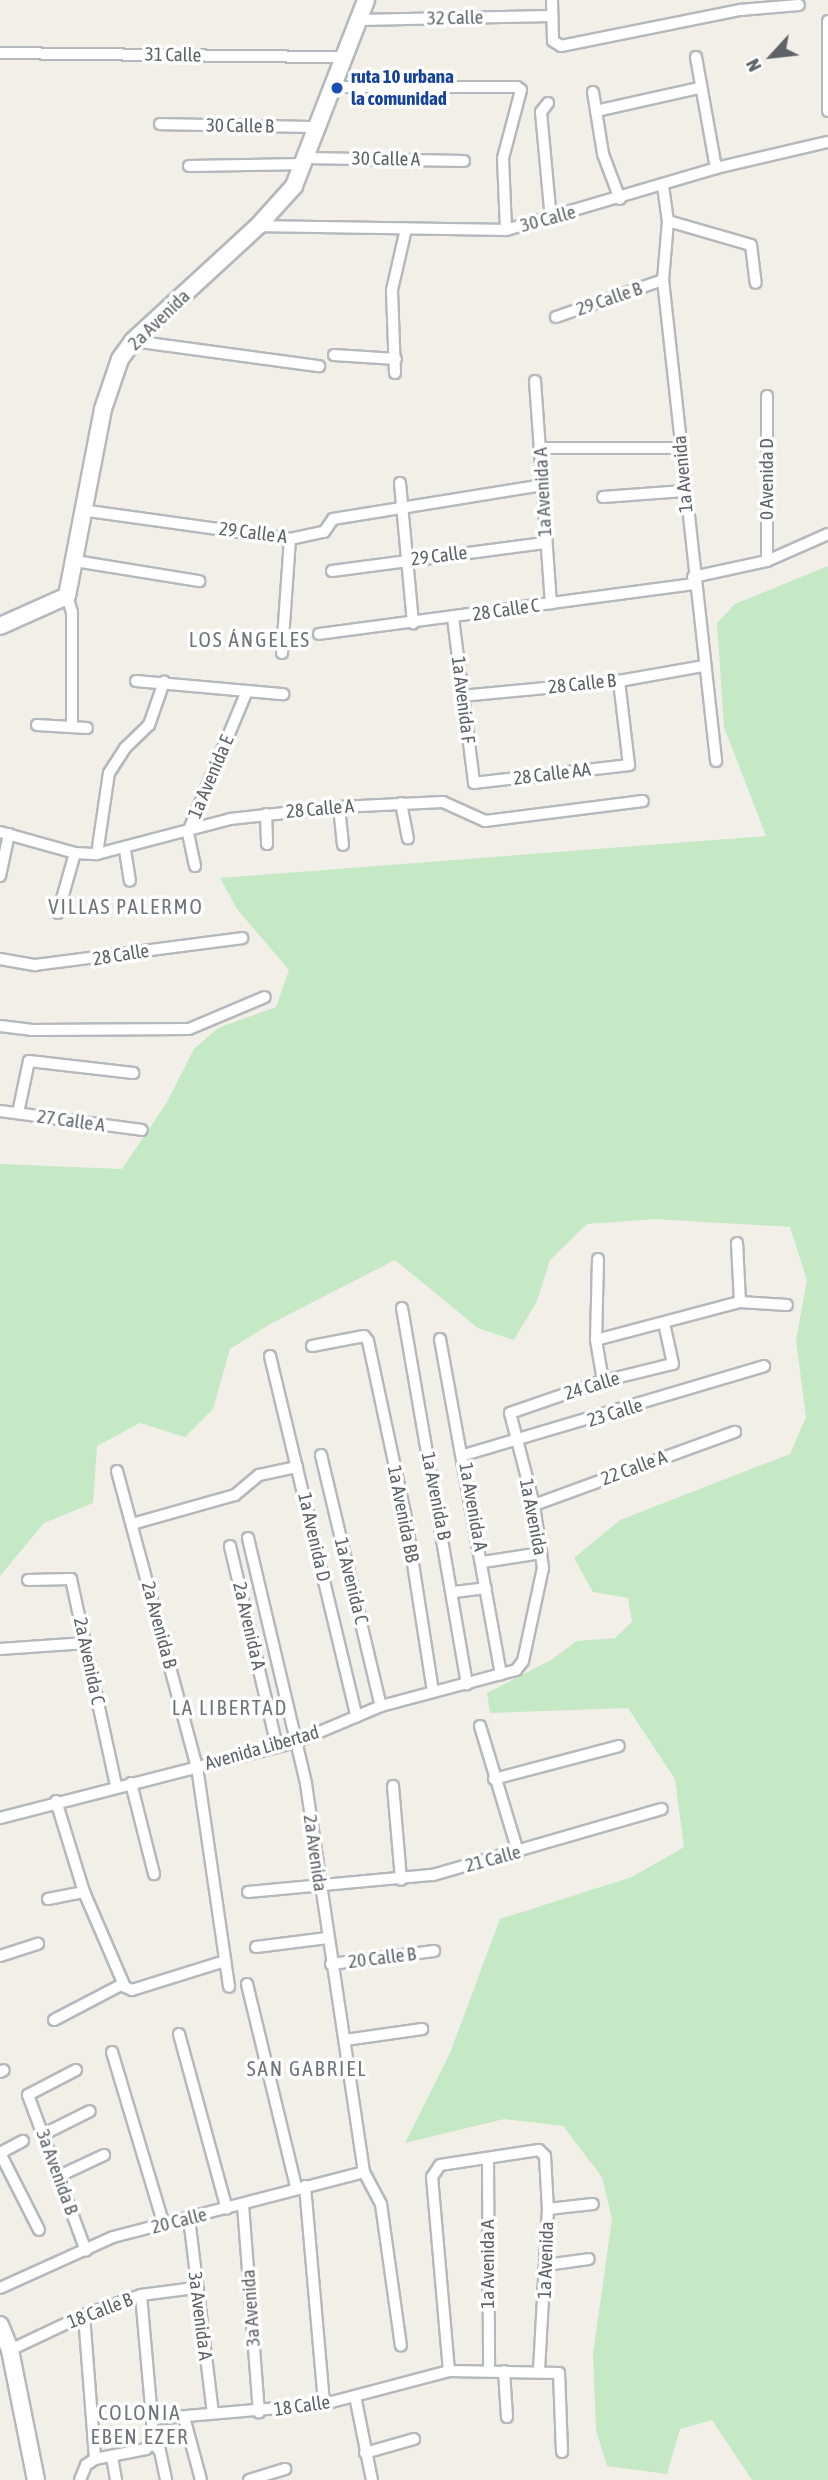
<!DOCTYPE html>
<meta charset="utf-8">
<style>
body{margin:0}
#map{position:relative;width:828px;height:2480px;overflow:hidden;background:#f1efe8;font-family:"Asap Condensed",sans-serif}
div>[style]{position:absolute}
[style*='--x']{left:calc(var(--x)*1px);top:calc(var(--y)*1px);width:calc(var(--w)*1px);rotate:calc(var(--a)*1deg)}
.green>*{inset:0;background:#c5e8c5}
.roads{filter:drop-shadow(2px 0 #b5b8bc) drop-shadow(-2px 0 #b5b8bc) drop-shadow(0 2px #b5b8bc) drop-shadow(0 -2px #b5b8bc)}
.street>*{height:10px;margin:-5px;padding:0 5px;transform-origin:5px;border-radius:5px;background:#fff}
.secondary>*{height:16px;margin:-8px;padding:0 8px;transform-origin:8px;border-radius:8px;background:#fff}
.dots>*{width:19px;height:19px;translate:-50% -50%;box-sizing:border-box;border:4px solid #fff;border-radius:50%}
span{translate:-50% -50%;white-space:nowrap;text-align:center;line-height:1.15;-webkit-text-stroke:7px #fff;paint-order:stroke}
.street-label{font-size:19px;color:#5f6368}
.transit-label{font-size:19px;color:#164399;font-weight:700}
.left{translate:0 -50%;text-align:left}
.neighbourhood-label{font-size:21px;color:#70757a;letter-spacing:2px}
.north{position:absolute;left:737px;top:21px;width:70px;height:70px;-webkit-text-stroke:5px #fff;paint-order:stroke;rotate:243deg;font-size:19px;font-weight:700;line-height:28px;text-align:center;color:#5f6368}
.north::after{content:'';display:block;margin:auto;width:24px;height:32px;background:#5f6368;clip-path:polygon(50% 0,100% 100%,50% 72%,0 100%)}
</style>
<div id="map">
<div class="green">
<i style="clip-path:polygon(828px 566px,828px 2480px,752px 2480px,712px 2420px,680px 2429px,667px 2474px,607px 2466px,596px 2430px,593px 2354px,612px 2219px,602px 2177px,563px 2126px,504px 2119px,405px 2143px,450px 2053px,500px 1919px,632px 1877px,684px 1847px,675px 1779px,628px 1708px,490px 1713px,487px 1693px,551px 1660px,577px 1641px,615px 1638px,632px 1622px,628px 1598px,593px 1592px,574px 1558px,620px 1520px,790px 1454px,806px 1417px,796px 1340px,807px 1280px,790px 1227px,655px 1219px,587px 1224px,550px 1260px,537px 1301px,514px 1340px,478px 1328px,395px 1260px,270px 1324px,230px 1349px,213px 1409px,185px 1437px,140px 1423px,97px 1446px,93px 1503px,44px 1523px,0 1576px,0 1164px,122px 1169px,167px 1102px,194px 1049px,218px 1028px,276px 1007px,289px 970px,237px 909px,220px 878px,766px 836px,724px 727px,717px 623px,735px 604px)"></i>
</div>
<div class="roads">
<div class="street">
<i style="--x:552;--y:0;--w:41;--a:88.6"></i>
<i style="--x:553;--y:41;--w:9;--a:32"></i>
<i style="--x:561;--y:46;--w:183;--a:-11.4"></i>
<i style="--x:740;--y:10;--w:59;--a:-4.8"></i>
<i style="--x:359;--y:20;--w:192;--a:-1.2"></i>
<i style="--x:828;--y:21;--w:90;--a:90"></i>
<i style="--x:0;--y:53;--w:346;--a:0.7"></i>
<i style="--x:696;--y:57;--w:113;--a:79.8"></i>
<i style="--x:333;--y:87;--w:184;--a:0"></i>
<i style="--x:517;--y:87;--w:5;--a:37"></i>
<i style="--x:521;--y:90;--w:70;--a:104.8"></i>
<i style="--x:503;--y:158;--w:72;--a:87.6"></i>
<i style="--x:593;--y:92;--w:63;--a:80.8"></i>
<i style="--x:603;--y:154;--w:48;--a:69.3"></i>
<i style="--x:548;--y:103;--w:11;--a:128"></i>
<i style="--x:541;--y:112;--w:108;--a:84.7"></i>
<i style="--x:596;--y:111;--w:106;--a:-12.6"></i>
<i style="--x:160;--y:124;--w:160;--a:1.1"></i>
<i style="--x:307;--y:158;--w:157;--a:1.1"></i>
<i style="--x:189;--y:166;--w:116;--a:-1"></i>
<i style="--x:663;--y:186;--w:35;--a:82"></i>
<i style="--x:668;--y:221;--w:59;--a:94.8"></i>
<i style="--x:663;--y:280;--w:484;--a:83.7"></i>
<i style="--x:668;--y:221;--w:86;--a:16.1"></i>
<i style="--x:751;--y:245;--w:38;--a:83"></i>
<i style="--x:258;--y:226;--w:248;--a:0.9"></i>
<i style="--x:506;--y:230;--w:219;--a:-16.4"></i>
<i style="--x:716;--y:168;--w:115;--a:-13.1"></i>
<i style="--x:556;--y:317;--w:113;--a:-19.1"></i>
<i style="--x:133;--y:341;--w:188;--a:7.7"></i>
<i style="--x:334;--y:355;--w:62;--a:3.7"></i>
<i style="--x:395;--y:373;--w:83;--a:-92.1"></i>
<i style="--x:392;--y:290;--w:63;--a:-77.1"></i>
<i style="--x:535;--y:381;--w:223;--a:85.9"></i>
<i style="--x:767;--y:396;--w:165;--a:90"></i>
<i style="--x:540;--y:448;--w:142;--a:0"></i>
<i style="--x:400;--y:483;--w:141;--a:84.7"></i>
<i style="--x:603;--y:497;--w:81;--a:-4.2"></i>
<i style="--x:81;--y:510;--w:211;--a:7.9"></i>
<i style="--x:290;--y:539;--w:35;--a:-12"></i>
<i style="--x:324;--y:532;--w:16;--a:-55"></i>
<i style="--x:333;--y:519;--w:212;--a:-9.2"></i>
<i style="--x:75;--y:561;--w:126;--a:9.2"></i>
<i style="--x:332;--y:571;--w:216;--a:-7.5"></i>
<i style="--x:693;--y:577;--w:76;--a:-12.2"></i>
<i style="--x:767;--y:561;--w:67;--a:-23.9"></i>
<i style="--x:67;--y:596;--w:17;--a:73"></i>
<i style="--x:72;--y:612;--w:115;--a:90"></i>
<i style="--x:453;--y:618;--w:166;--a:82.7"></i>
<i style="--x:474;--y:783;--w:156;--a:-6.6"></i>
<i style="--x:629;--y:765;--w:85;--a:-96.8"></i>
<i style="--x:319;--y:634;--w:377;--a:-7.6"></i>
<i style="--x:282;--y:653;--w:114;--a:-86"></i>
<i style="--x:136;--y:681;--w:148;--a:5.1"></i>
<i style="--x:461;--y:696;--w:159;--a:-5.4"></i>
<i style="--x:619;--y:681;--w:85;--a:-10.1"></i>
<i style="--x:37;--y:725;--w:50;--a:3.4"></i>
<i style="--x:401;--y:803;--w:36;--a:79"></i>
<i style="--x:339;--y:807;--w:38;--a:84"></i>
<i style="--x:266;--y:814;--w:30;--a:88"></i>
<i style="--x:0;--y:832;--w:78;--a:15.6"></i>
<i style="--x:75;--y:853;--w:22;--a:3"></i>
<i style="--x:97;--y:854;--w:138;--a:-14.7"></i>
<i style="--x:230;--y:819;--w:110;--a:-6.3"></i>
<i style="--x:339;--y:807;--w:104;--a:-2.8"></i>
<i style="--x:443;--y:802;--w:46;--a:24.3"></i>
<i style="--x:485;--y:821;--w:159;--a:-7.2"></i>
<i style="--x:125;--y:850;--w:31;--a:81"></i>
<i style="--x:97;--y:854;--w:82;--a:-81.6"></i>
<i style="--x:109;--y:773;--w:30;--a:-57"></i>
<i style="--x:125;--y:748;--w:33;--a:-44"></i>
<i style="--x:149;--y:725;--w:46;--a:-70.8"></i>
<i style="--x:195;--y:866;--w:35;--a:-102"></i>
<i style="--x:188;--y:832;--w:153;--a:-67.3"></i>
<i style="--x:0;--y:876;--w:43;--a:-77.9"></i>
<i style="--x:58;--y:913;--w:62;--a:-74.2"></i>
<i style="--x:0;--y:959;--w:36;--a:10"></i>
<i style="--x:35;--y:965;--w:209;--a:-7.4"></i>
<i style="--x:0;--y:1026;--w:31;--a:7"></i>
<i style="--x:31;--y:1030;--w:158;--a:-0.4"></i>
<i style="--x:189;--y:1029;--w:82;--a:-22.8"></i>
<i style="--x:0;--y:1111;--w:143;--a:7.6"></i>
<i style="--x:18;--y:1113;--w:53;--a:-78.1"></i>
<i style="--x:29;--y:1061;--w:105;--a:6.6"></i>
<i style="--x:598;--y:1259;--w:81;--a:91.4"></i>
<i style="--x:596;--y:1340;--w:42;--a:80.3"></i>
<i style="--x:740;--y:1302;--w:47;--a:3.7"></i>
<i style="--x:402;--y:1308;--w:382;--a:80.2"></i>
<i style="--x:440;--y:1339;--w:341;--a:79.7"></i>
<i style="--x:596;--y:1340;--w:149;--a:-14.8"></i>
<i style="--x:740;--y:1302;--w:59;--a:-92.9"></i>
<i style="--x:312;--y:1346;--w:53;--a:-10.9"></i>
<i style="--x:364;--y:1336;--w:6;--a:51"></i>
<i style="--x:368;--y:1341;--w:182;--a:77.9"></i>
<i style="--x:406;--y:1519;--w:174;--a:81.1"></i>
<i style="--x:270;--y:1356;--w:371;--a:76.5"></i>
<i style="--x:321;--y:1455;--w:258;--a:76.6"></i>
<i style="--x:464;--y:1455;--w:313;--a:-16.5"></i>
<i style="--x:117;--y:1471;--w:307;--a:74.9"></i>
<i style="--x:197;--y:1767;--w:222;--a:81.7"></i>
<i style="--x:534;--y:1505;--w:214;--a:-20"></i>
<i style="--x:132;--y:1524;--w:107;--a:-15.7"></i>
<i style="--x:235;--y:1495;--w:31;--a:-40"></i>
<i style="--x:259;--y:1475;--w:39;--a:-12"></i>
<i style="--x:248;--y:1538;--w:253;--a:76.7"></i>
<i style="--x:306;--y:1784;--w:392;--a:81.5"></i>
<i style="--x:230;--y:1546;--w:206;--a:76.8"></i>
<i style="--x:483;--y:1562;--w:59;--a:-8.8"></i>
<i style="--x:28;--y:1580;--w:43;--a:-1.3"></i>
<i style="--x:71;--y:1579;--w:211;--a:77.7"></i>
<i style="--x:454;--y:1592;--w:32;--a:-7"></i>
<i style="--x:0;--y:1649;--w:86;--a:-4"></i>
<i style="--x:480;--y:1726;--w:132;--a:73.2"></i>
<i style="--x:494;--y:1779;--w:129;--a:-14.8"></i>
<i style="--x:131;--y:1783;--w:94;--a:75.8"></i>
<i style="--x:393;--y:1786;--w:94;--a:85.1"></i>
<i style="--x:56;--y:1801;--w:95;--a:72.9"></i>
<i style="--x:84;--y:1892;--w:103;--a:66.7"></i>
<i style="--x:125;--y:1987;--w:8;--a:23"></i>
<i style="--x:132;--y:1990;--w:94;--a:-17.3"></i>
<i style="--x:0;--y:1818;--w:306;--a:-14.4"></i>
<i style="--x:296;--y:1742;--w:92;--a:-23"></i>
<i style="--x:381;--y:1706;--w:140;--a:-14.9"></i>
<i style="--x:516;--y:1670;--w:11;--a:-52"></i>
<i style="--x:523;--y:1661;--w:95;--a:-77.9"></i>
<i style="--x:543;--y:1568;--w:64;--a:-98.1"></i>
<i style="--x:534;--y:1505;--w:95;--a:-104.6"></i>
<i style="--x:510;--y:1413;--w:98;--a:-19"></i>
<i style="--x:603;--y:1381;--w:72;--a:-13.7"></i>
<i style="--x:673;--y:1364;--w:42;--a:-102.4"></i>
<i style="--x:248;--y:1892;--w:186;--a:-5.3"></i>
<i style="--x:433;--y:1875;--w:238;--a:-16.1"></i>
<i style="--x:48;--y:1899;--w:37;--a:-11"></i>
<i style="--x:256;--y:1947;--w:72;--a:-7.2"></i>
<i style="--x:0;--y:1956;--w:40;--a:-18"></i>
<i style="--x:331;--y:1964;--w:104;--a:-7.2"></i>
<i style="--x:247;--y:1984;--w:209;--a:76.4"></i>
<i style="--x:54;--y:2020;--w:78;--a:-27.6"></i>
<i style="--x:179;--y:2034;--w:181;--a:74.7"></i>
<i style="--x:345;--y:2040;--w:78;--a:-8.1"></i>
<i style="--x:112;--y:2052;--w:181;--a:73.3"></i>
<i style="--x:76;--y:2070;--w:54;--a:152.5"></i>
<i style="--x:28;--y:2095;--w:166;--a:69.6"></i>
<i style="--x:0;--y:2072;--w:4;--a:-27"></i>
<i style="--x:44;--y:2134;--w:51;--a:-26.6"></i>
<i style="--x:0;--y:2153;--w:86;--a:63.1"></i>
<i style="--x:0;--y:2153;--w:26;--a:-28"></i>
<i style="--x:488;--y:2159;--w:211;--a:89.7"></i>
<i style="--x:364;--y:2172;--w:36;--a:62"></i>
<i style="--x:381;--y:2204;--w:143;--a:82"></i>
<i style="--x:57;--y:2177;--w:52;--a:-25.1"></i>
<i style="--x:305;--y:2186;--w:219;--a:85"></i>
<i style="--x:243;--y:2205;--w:208;--a:85.6"></i>
<i style="--x:548;--y:2209;--w:45;--a:-6.3"></i>
<i style="--x:189;--y:2218;--w:196;--a:83"></i>
<i style="--x:546;--y:2265;--w:43;--a:-7.9"></i>
<i style="--x:0;--y:2288;--w:124;--a:-24.3"></i>
<i style="--x:113;--y:2237;--w:259;--a:-14.5"></i>
<i style="--x:141;--y:2295;--w:124;--a:84.9"></i>
<i style="--x:84;--y:2315;--w:144;--a:85.6"></i>
<i style="--x:10;--y:2350;--w:82;--a:-25.3"></i>
<i style="--x:84;--y:2315;--w:60;--a:-19.3"></i>
<i style="--x:141;--y:2295;--w:54;--a:-7.4"></i>
<i style="--x:449;--y:2371;--w:195;--a:-95"></i>
<i style="--x:432;--y:2177;--w:14;--a:-56"></i>
<i style="--x:440;--y:2165;--w:100;--a:-8.6"></i>
<i style="--x:539;--y:2150;--w:8;--a:45"></i>
<i style="--x:545;--y:2156;--w:53;--a:86.8"></i>
<i style="--x:548;--y:2209;--w:161;--a:93.2"></i>
<i style="--x:504;--y:2371;--w:46;--a:86.3"></i>
<i style="--x:355;--y:2396;--w:86;--a:78.6"></i>
<i style="--x:184;--y:2417;--w:65;--a:74.9"></i>
<i style="--x:152;--y:2443;--w:11;--a:45"></i>
<i style="--x:160;--y:2451;--w:30;--a:78"></i>
<i style="--x:365;--y:2453;--w:51;--a:-15.9"></i>
<i style="--x:112;--y:2457;--w:23;--a:80"></i>
<i style="--x:80;--y:2480;--w:16;--a:-68"></i>
<i style="--x:86;--y:2465;--w:11;--a:-34"></i>
<i style="--x:95;--y:2459;--w:52;--a:-11.1"></i>
<i style="--x:146;--y:2449;--w:8;--a:-45"></i>
<i style="--x:152;--y:2443;--w:24;--a:-90"></i>
<i style="--x:152;--y:2419;--w:173;--a:-5"></i>
<i style="--x:324;--y:2404;--w:129;--a:-14.8"></i>
<i style="--x:449;--y:2371;--w:110;--a:1"></i>
<i style="--x:559;--y:2373;--w:79;--a:87.8"></i>
<i style="--x:249;--y:2480;--w:38;--a:-17"></i>
</div>
<div class="secondary">
<i style="--x:0;--y:626;--w:73;--a:-24.1"></i>
<i style="--x:67;--y:596;--w:190;--a:-79.1"></i>
<i style="--x:103;--y:409;--w:53;--a:-71.2"></i>
<i style="--x:120;--y:359;--w:22;--a:-54"></i>
<i style="--x:133;--y:341;--w:170;--a:-42.6"></i>
<i style="--x:258;--y:226;--w:54;--a:-48"></i>
<i style="--x:294;--y:186;--w:199;--a:-68.8"></i>
<i style="--x:0;--y:2325;--w:27;--a:68"></i>
<i style="--x:10;--y:2350;--w:133;--a:78.7"></i>
</div>
</div>
<div class="dots">
<i style="left:337px;top:88px;background:#1a4fb4"></i>
</div>
<div class="street-label">
<span style="left:455px;top:18px;rotate:-1deg">32 Calle</span>
<span style="left:173px;top:55px;rotate:1deg">31 Calle</span>
<span style="left:240px;top:126px;rotate:1deg">30 Calle B</span>
<span style="left:386px;top:159px;rotate:1deg">30 Calle A</span>
<span style="left:548px;top:219px;rotate:-15deg">30 Calle</span>
<span style="left:609px;top:299px;rotate:-19deg">29 Calle B</span>
<span style="left:159px;top:320px;rotate:-44deg">2a Avenida</span>
<span style="left:683px;top:474px;rotate:-95deg">1a Avenida</span>
<span style="left:767px;top:479px;rotate:-90deg">0 Avenida D</span>
<span style="left:543px;top:492px;rotate:-93deg">1a Avenida A</span>
<span style="left:253px;top:533px;rotate:7deg">29 Calle A</span>
<span style="left:439px;top:556px;rotate:-7deg">29 Calle</span>
<span style="left:506px;top:610px;rotate:-8deg">28 Calle C</span>
<span style="left:582px;top:684px;rotate:-6deg">28 Calle B</span>
<span style="left:463px;top:700px;rotate:83deg">1a Avenida F</span>
<span style="left:552px;top:774px;rotate:-7deg">28 Calle AA</span>
<span style="left:211px;top:777px;rotate:-67deg">1a Avenida E</span>
<span style="left:320px;top:809px;rotate:-5deg">28 Calle A</span>
<span style="left:121px;top:955px;rotate:-9deg">28 Calle</span>
<span style="left:71px;top:1121px;rotate:8deg">27 Calle A</span>
<span style="left:592px;top:1386px;rotate:-17deg">24 Calle</span>
<span style="left:615px;top:1413px;rotate:-17deg">23 Calle</span>
<span style="left:634px;top:1468px;rotate:-20deg">22 Calle A</span>
<span style="left:436px;top:1496px;rotate:79deg">1a Avenida B</span>
<span style="left:473px;top:1507px;rotate:80deg">1a Avenida A</span>
<span style="left:403px;top:1514px;rotate:79deg">1a Avenida BB</span>
<span style="left:533px;top:1517px;rotate:79deg">1a Avenida</span>
<span style="left:314px;top:1537px;rotate:77deg">1a Avenida D</span>
<span style="left:351px;top:1581px;rotate:76deg">1a Avenida C</span>
<span style="left:159px;top:1625px;rotate:75deg">2a Avenida B</span>
<span style="left:249px;top:1626px;rotate:77deg">2a Avenida A</span>
<span style="left:89px;top:1661px;rotate:78deg">2a Avenida C</span>
<span style="left:262px;top:1748px;rotate:-16deg">Avenida Libertad</span>
<span style="left:315px;top:1853px;rotate:82deg">2a Avenida</span>
<span style="left:493px;top:1859px;rotate:-15deg">21 Calle</span>
<span style="left:382px;top:1958px;rotate:-7deg">20 Calle B</span>
<span style="left:57px;top:2172px;rotate:70deg">3a Avenida B</span>
<span style="left:179px;top:2221px;rotate:-14deg">20 Calle</span>
<span style="left:546px;top:2260px;rotate:-88deg">1a Avenida</span>
<span style="left:488px;top:2264px;rotate:-90deg">1a Avenida A</span>
<span style="left:251px;top:2308px;rotate:-94deg">3a Avenida</span>
<span style="left:100px;top:2311px;rotate:-21deg">18 Calle B</span>
<span style="left:200px;top:2316px;rotate:83deg">3a Avenida A</span>
<span style="left:302px;top:2406px;rotate:-8deg">18 Calle</span>
</div>
<div class="transit-label">
<span class="left" style="left:351px;top:88px">ruta 10 urbana<br>la comunidad</span>
</div>
<div class="neighbourhood-label">
<span style="left:250px;top:639px">LOS ÁNGELES</span>
<span style="left:126px;top:906px">VILLAS PALERMO</span>
<span style="left:230px;top:1707px">LA LIBERTAD</span>
<span style="left:307px;top:2068px">SAN GABRIEL</span>
<span style="left:140px;top:2424px">COLONIA<br>EBEN EZER</span>
</div>
<div class="north">N</div>
</div>
